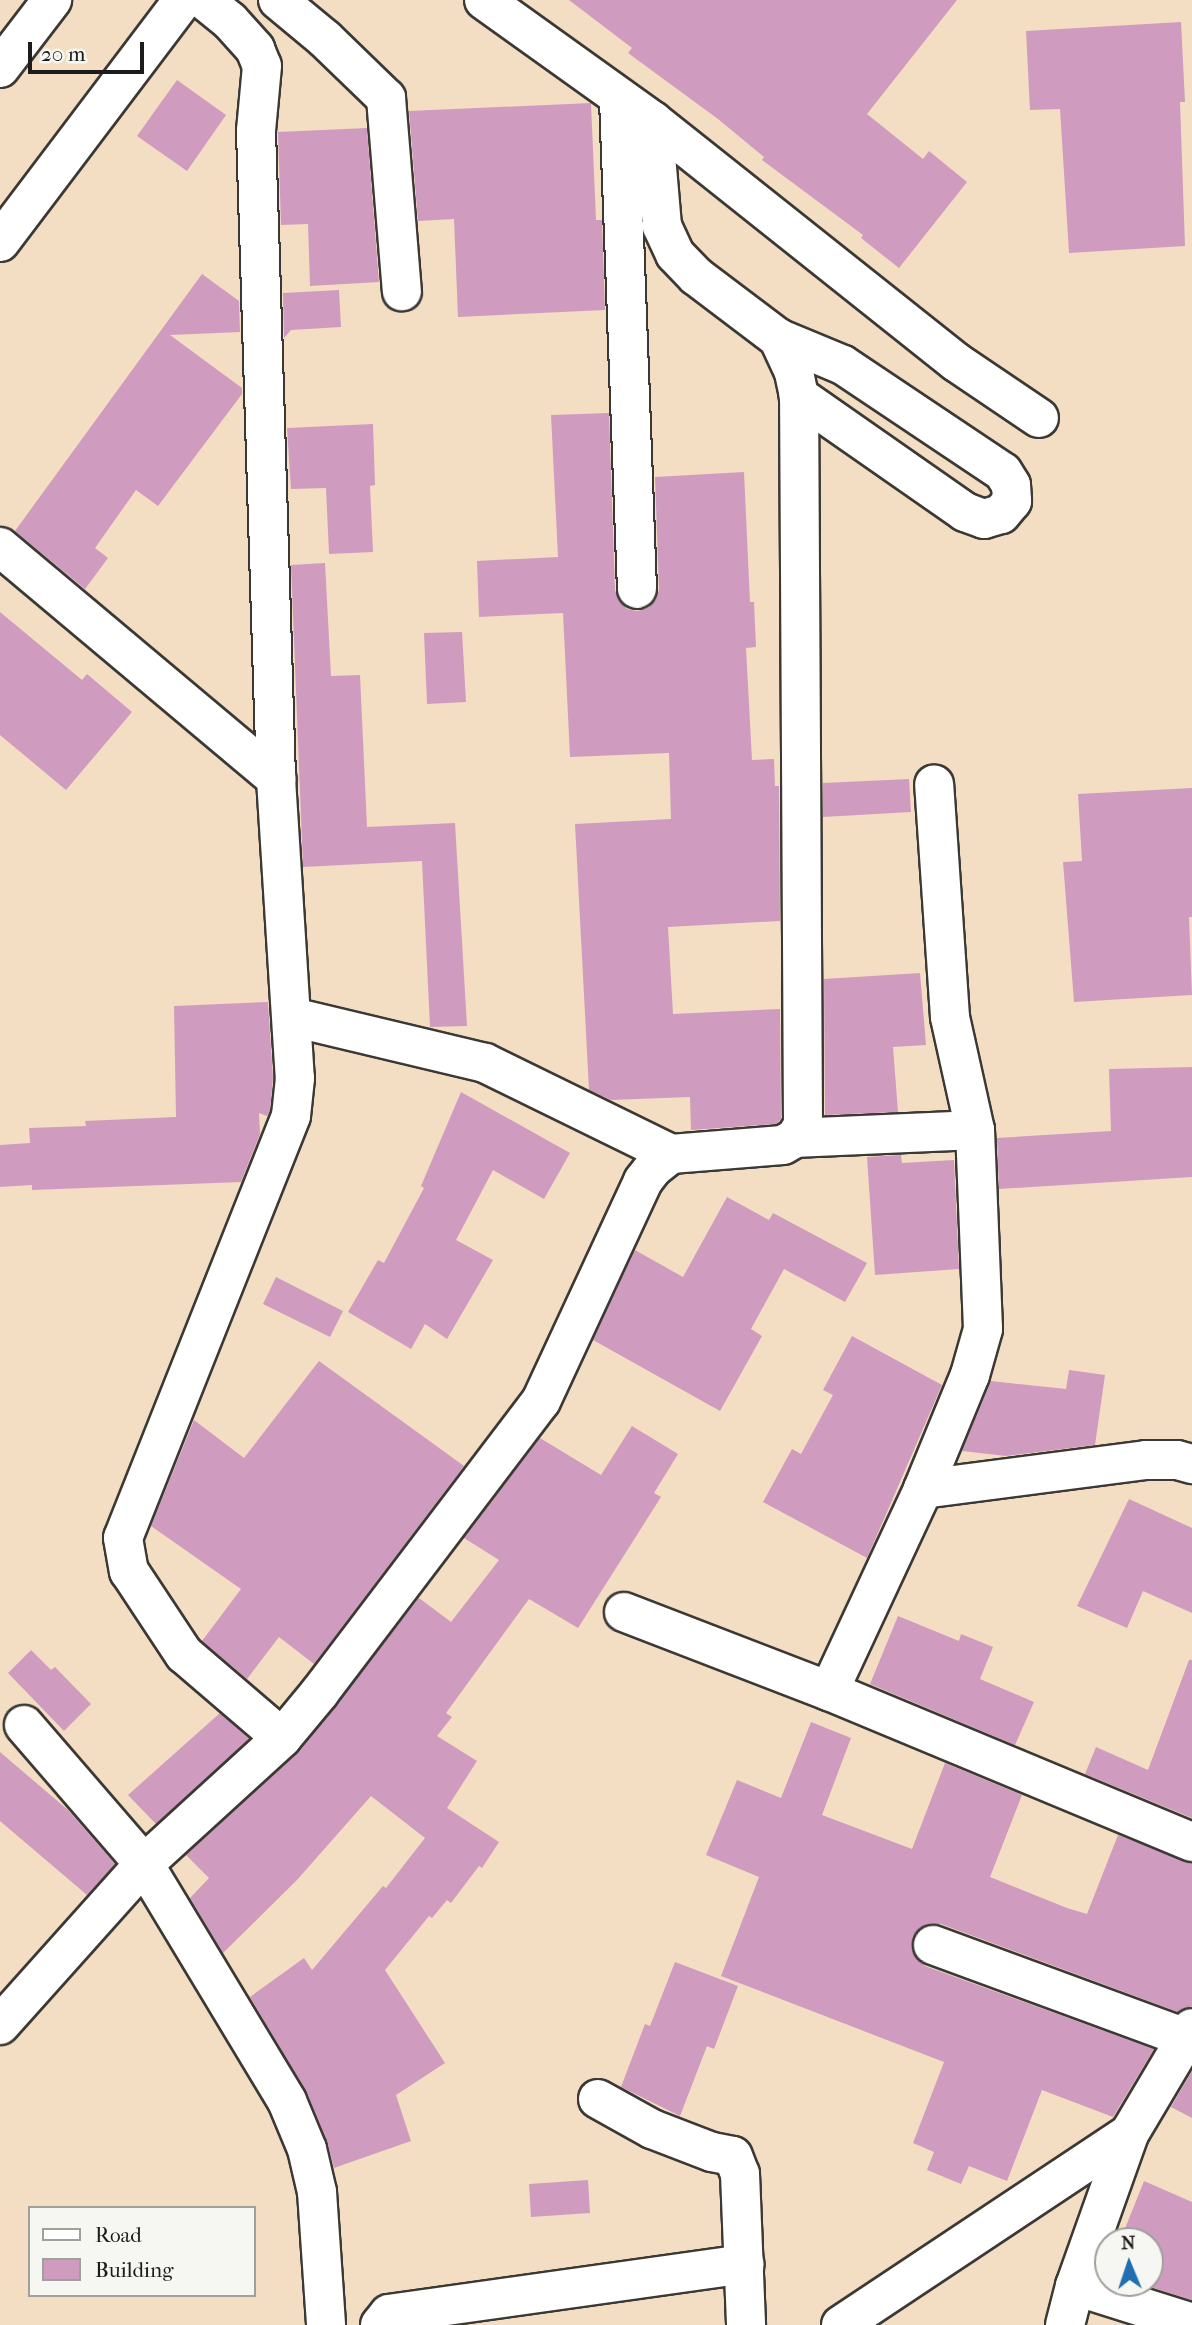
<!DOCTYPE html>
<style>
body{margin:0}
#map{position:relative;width:1192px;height:2325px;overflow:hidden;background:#f3dec3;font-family:"IM FELL French Canon",serif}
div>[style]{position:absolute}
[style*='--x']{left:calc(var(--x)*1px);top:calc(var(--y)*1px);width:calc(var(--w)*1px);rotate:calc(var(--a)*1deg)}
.building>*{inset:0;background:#cf9cbf}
.roads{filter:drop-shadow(2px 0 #3c3935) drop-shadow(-2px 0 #3c3935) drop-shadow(0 2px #3c3935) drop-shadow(0 -2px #3c3935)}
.minor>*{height:38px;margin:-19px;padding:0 19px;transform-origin:19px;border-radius:19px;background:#fff}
span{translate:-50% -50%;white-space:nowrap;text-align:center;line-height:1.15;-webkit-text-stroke:5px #f6f6f2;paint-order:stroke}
.legend{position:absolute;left:28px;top:2206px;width:228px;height:91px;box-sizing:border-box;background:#f6f6f2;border:2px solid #9f9f9c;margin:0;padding:9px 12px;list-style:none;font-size:21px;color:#1c1c1c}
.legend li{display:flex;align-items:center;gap:14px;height:35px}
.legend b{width:35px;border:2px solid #9f9f9c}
.north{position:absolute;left:1094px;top:2227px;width:70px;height:70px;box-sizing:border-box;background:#f6f6f2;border:2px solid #9f9f9c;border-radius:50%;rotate:358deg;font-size:19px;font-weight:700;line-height:28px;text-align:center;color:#1c1c1c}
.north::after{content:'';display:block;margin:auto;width:24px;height:32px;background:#1f6fb2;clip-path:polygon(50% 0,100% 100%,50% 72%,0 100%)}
.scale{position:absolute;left:28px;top:42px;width:116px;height:32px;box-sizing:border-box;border:4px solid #1c1c1c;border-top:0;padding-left:9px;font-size:21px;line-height:24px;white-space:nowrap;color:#1c1c1c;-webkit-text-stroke:5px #f6f6f2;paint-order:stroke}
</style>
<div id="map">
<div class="building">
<i style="clip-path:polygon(569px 0,957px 0,867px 114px,923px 159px,929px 151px,967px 182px,899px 268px,861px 238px,863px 235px,762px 160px,764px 157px,718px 119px,628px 53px,632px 48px)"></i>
<i style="clip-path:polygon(1181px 22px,1185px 102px,1180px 102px,1185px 246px,1069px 253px,1060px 109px,1030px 110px,1026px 31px)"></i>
<i style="clip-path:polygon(177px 80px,226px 115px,187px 171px,137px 136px)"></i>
<i style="clip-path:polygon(591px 103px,596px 220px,602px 220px,605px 310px,458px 317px,454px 219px,418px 221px,409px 111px)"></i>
<i style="clip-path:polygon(367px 128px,379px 282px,310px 286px,308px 224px,281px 225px,278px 132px)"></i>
<i style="clip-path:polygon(202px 274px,239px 301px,240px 332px,170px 335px,242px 388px,242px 394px,158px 506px,136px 490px,95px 548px,108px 558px,85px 589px,15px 531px)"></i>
<i style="clip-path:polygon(339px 290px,341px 327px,291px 330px,284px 338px,283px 293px)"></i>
<i style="clip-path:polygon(609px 413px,615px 590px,619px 601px,627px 609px,637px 611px,648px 608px,656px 600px,659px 589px,655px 477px,744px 472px,750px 602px,754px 602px,756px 647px,746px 648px,752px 760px,774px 759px,775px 786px,779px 786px,780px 921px,668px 927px,673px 1014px,780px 1009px,781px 1119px,776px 1124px,691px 1130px,690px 1097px,611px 1100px,589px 1090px,575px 824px,671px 819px,669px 753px,570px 757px,563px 613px,479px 617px,477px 561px,558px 557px,551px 415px)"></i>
<i style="clip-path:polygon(373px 424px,375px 485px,370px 486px,373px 552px,329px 554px,326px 488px,291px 489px,287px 428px)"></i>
<i style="clip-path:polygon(325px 563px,331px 676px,360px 675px,367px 827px,455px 823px,467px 1026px,430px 1027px,422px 861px,303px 867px,291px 565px)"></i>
<i style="clip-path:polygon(0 612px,82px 680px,87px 674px,132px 712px,66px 790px,0 735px)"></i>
<i style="clip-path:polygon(462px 632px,466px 702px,427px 704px,424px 633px)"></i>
<i style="clip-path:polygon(909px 779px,911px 812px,823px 817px,823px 783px)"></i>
<i style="clip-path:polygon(1192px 788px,1192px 917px,1189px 917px,1192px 995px,1074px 1002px,1063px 862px,1082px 861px,1078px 794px)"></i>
<i style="clip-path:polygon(920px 973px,926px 1045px,893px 1047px,898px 1112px,825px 1115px,824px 979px)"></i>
<i style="clip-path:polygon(268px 1002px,273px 1078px,270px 1111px,267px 1116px,259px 1113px,260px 1134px,241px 1182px,32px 1190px,32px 1185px,0 1187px,0 1145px,30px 1143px,29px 1128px,86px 1126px,85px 1121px,176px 1117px,174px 1006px)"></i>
<i style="clip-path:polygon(1192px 1067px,1192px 1177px,999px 1189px,997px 1138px,1111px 1131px,1109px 1069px)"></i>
<i style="clip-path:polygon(461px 1092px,570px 1153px,544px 1199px,493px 1170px,456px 1240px,493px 1260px,447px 1339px,425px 1324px,411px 1349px,348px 1312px,378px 1260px,384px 1263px,424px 1188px,421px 1186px)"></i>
<i style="clip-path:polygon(901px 1155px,902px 1163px,954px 1160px,959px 1269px,875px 1275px,867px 1157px)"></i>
<i style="clip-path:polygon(727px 1197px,769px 1220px,773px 1213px,867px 1263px,845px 1302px,784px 1269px,751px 1329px,762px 1336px,720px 1411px,593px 1340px,635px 1250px,683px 1277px)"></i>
<i style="clip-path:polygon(276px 1277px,343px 1311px,330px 1337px,263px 1304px)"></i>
<i style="clip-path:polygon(852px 1336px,942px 1385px,867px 1558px,763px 1502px,792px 1449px,801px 1454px,833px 1395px,823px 1390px)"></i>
<i style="clip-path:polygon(319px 1361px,464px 1466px,314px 1664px,279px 1637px,247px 1679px,202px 1641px,241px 1589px,151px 1526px,194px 1420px,244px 1458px)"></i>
<i style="clip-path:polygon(1069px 1370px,1105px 1375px,1095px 1445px,1006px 1456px,962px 1451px,991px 1381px,1066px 1389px)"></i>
<i style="clip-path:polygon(632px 1426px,678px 1454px,654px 1493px,661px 1497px,578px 1628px,529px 1599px,446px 1713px,452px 1717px,437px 1736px,477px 1761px,447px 1808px,499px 1842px,482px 1868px,479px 1866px,451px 1903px,447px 1900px,432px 1918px,429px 1916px,385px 1970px,445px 2063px,396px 2095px,411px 2141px,334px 2168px,327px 2141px,307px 2093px,250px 1997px,304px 1958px,312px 1970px,383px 1886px,386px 1888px,425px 1838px,371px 1796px,297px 1880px,223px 1953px,190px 1898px,209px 1878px,186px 1855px,299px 1752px,419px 1598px,451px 1622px,499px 1560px,464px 1538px,540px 1438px,601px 1475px)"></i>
<i style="clip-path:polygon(1129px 1499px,1192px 1528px,1192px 1613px,1143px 1591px,1127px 1628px,1077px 1606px)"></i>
<i style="clip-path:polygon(898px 1616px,959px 1641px,961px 1634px,993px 1647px,980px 1679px,1034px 1702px,1015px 1745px,870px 1684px)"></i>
<i style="clip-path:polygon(31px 1650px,51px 1670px,55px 1667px,91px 1704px,64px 1731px,8px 1673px)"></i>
<i style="clip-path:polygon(1189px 1660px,1192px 1660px,1192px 1818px,1085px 1774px,1096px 1747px,1148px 1770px)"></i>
<i style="clip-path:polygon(220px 1713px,249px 1739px,156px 1824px,128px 1795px)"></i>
<i style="clip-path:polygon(811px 1722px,851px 1738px,822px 1815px,912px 1849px,945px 1763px,1022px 1795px,990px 1877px,1067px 1908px,1087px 1914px,1118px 1835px,1192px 1863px,1192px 2006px,1178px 2012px,941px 1924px,929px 1924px,920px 1928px,913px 1937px,912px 1949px,917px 1959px,925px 1966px,1154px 2049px,1113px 2117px,1042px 2090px,1007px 2181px,969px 2166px,961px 2184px,927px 2170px,934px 2152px,913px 2143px,944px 2062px,721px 1976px,759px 1877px,706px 1855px,737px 1780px,781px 1798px)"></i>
<i style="clip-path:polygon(0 1752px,68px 1810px,115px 1864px,87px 1895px,0 1821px)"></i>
<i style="clip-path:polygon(675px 1962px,738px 1986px,714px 2049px,707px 2046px,680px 2116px,621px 2087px,645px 2024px,650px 2026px)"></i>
<i style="clip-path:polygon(1192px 2071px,1192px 2118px,1171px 2107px)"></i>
<i style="clip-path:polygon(588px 2180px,590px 2213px,531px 2217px,529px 2184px)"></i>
<i style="clip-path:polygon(1144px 2181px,1192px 2202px,1192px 2300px,1138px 2283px,1150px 2283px,1150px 2241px,1120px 2241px)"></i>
</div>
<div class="roads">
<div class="minor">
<i style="--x:204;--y:0;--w:33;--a:39"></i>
<i style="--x:230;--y:21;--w:38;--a:48"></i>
<i style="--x:255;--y:49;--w:18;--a:68"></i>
<i style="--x:262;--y:66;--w:65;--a:95.3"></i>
<i style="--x:256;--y:131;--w:648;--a:88.23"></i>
<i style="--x:276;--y:779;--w:300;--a:86.4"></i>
<i style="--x:295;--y:1078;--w:38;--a:96"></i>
<i style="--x:291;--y:1116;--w:454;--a:111.7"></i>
<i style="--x:123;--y:1538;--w:34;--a:80"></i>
<i style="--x:129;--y:1571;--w:100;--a:56.5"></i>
<i style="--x:184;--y:1654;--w:129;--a:40.6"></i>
<i style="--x:278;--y:0;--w:61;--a:39.7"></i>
<i style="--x:325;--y:39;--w:85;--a:44"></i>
<i style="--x:386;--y:98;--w:194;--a:85.3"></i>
<i style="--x:484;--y:0;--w:208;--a:35.6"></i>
<i style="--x:653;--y:121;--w:387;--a:38.5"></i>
<i style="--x:956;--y:362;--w:100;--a:34"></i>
<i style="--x:0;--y:68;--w:86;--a:-52.6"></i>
<i style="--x:619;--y:99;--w:490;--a:87.9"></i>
<i style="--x:0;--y:242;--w:303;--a:-52.9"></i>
<i style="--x:778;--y:338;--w:70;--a:22.6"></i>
<i style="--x:843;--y:365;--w:192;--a:33.8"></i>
<i style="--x:1003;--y:472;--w:15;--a:58"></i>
<i style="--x:1011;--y:485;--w:16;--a:86"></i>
<i style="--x:1012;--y:501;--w:17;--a:130"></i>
<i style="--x:1001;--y:514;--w:18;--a:164"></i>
<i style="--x:984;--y:519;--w:20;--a:-160"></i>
<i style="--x:965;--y:512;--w:203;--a:-145.1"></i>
<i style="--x:0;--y:547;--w:361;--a:40"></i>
<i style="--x:292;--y:1017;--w:198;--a:13.4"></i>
<i style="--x:485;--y:1063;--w:207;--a:26.1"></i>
<i style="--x:795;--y:1138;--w:180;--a:-2.5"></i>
<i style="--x:975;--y:1130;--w:116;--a:-102.5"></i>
<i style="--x:950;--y:1017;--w:233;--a:-93.9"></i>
<i style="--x:923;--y:1489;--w:225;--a:-7.4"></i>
<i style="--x:1146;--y:1460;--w:31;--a:0"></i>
<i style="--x:1177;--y:1460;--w:16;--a:15"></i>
<i style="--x:624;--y:1612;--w:220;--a:21.1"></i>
<i style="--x:829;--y:1691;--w:393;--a:22.6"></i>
<i style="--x:829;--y:1691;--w:223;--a:-65"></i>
<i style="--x:923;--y:1489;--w:123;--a:-67.6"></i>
<i style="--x:970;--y:1375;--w:48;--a:-74.2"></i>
<i style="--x:983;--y:1329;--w:199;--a:-92.3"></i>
<i style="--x:24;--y:1725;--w:184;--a:49.2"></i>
<i style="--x:144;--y:1864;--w:277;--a:58.9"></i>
<i style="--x:287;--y:2101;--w:52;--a:67.4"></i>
<i style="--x:307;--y:2149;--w:44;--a:76.9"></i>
<i style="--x:317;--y:2192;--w:133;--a:86.1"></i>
<i style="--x:933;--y:1945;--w:270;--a:20.2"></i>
<i style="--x:0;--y:2025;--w:216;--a:-48.2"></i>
<i style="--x:144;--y:1864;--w:187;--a:-42.4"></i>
<i style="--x:282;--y:1738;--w:60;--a:-50.4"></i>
<i style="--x:320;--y:1692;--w:365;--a:-52.8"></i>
<i style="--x:541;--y:1401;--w:242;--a:-65.1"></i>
<i style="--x:643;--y:1181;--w:16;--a:-52"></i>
<i style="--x:653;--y:1168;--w:23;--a:-38"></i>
<i style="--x:671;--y:1154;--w:112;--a:-4.6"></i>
<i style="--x:783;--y:1145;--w:14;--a:-30"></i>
<i style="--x:795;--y:1138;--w:15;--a:-58"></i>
<i style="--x:803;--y:1125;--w:729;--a:-90.31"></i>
<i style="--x:799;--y:396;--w:25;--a:-102"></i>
<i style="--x:794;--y:372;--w:38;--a:-115"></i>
<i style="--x:778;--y:338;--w:103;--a:-142.9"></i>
<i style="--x:696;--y:276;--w:30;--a:-134"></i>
<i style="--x:675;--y:254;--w:31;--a:-115"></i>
<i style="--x:662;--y:226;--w:105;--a:-94.9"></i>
<i style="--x:598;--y:2099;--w:62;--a:29.1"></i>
<i style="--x:652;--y:2129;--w:64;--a:21"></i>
<i style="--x:712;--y:2152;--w:21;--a:11"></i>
<i style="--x:733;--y:2156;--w:19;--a:69"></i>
<i style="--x:740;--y:2174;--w:151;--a:87.7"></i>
<i style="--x:1075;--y:2286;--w:123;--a:17.5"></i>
<i style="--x:380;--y:2325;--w:14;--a:-51"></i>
<i style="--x:389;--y:2314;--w:359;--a:-8"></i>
<i style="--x:841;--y:2325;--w:346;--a:-33.6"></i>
<i style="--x:1065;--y:2325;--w:40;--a:-75.6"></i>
<i style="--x:1075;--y:2286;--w:161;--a:-70.4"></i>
<i style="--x:1129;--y:2134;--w:123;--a:-59.3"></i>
</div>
</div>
<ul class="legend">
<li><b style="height:9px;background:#fff"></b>Road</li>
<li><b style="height:19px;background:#cf9cbf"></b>Building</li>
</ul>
<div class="north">N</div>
<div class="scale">20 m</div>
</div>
